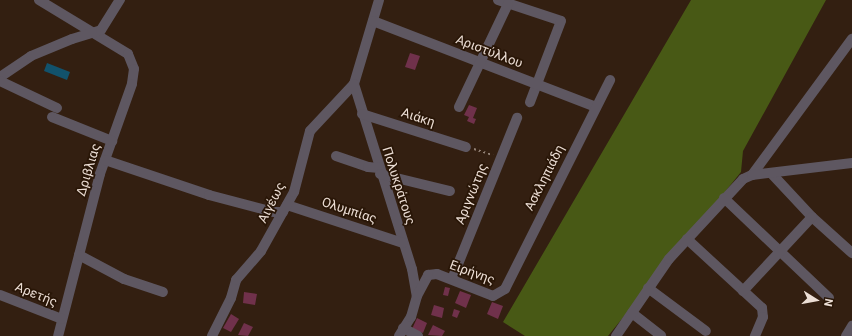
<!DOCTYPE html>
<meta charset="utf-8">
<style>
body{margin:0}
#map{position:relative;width:852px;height:336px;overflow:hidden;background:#331f11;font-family:Roboto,sans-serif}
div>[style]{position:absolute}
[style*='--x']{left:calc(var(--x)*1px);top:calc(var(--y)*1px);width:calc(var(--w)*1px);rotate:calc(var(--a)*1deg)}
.forest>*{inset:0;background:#485915}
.water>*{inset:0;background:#12526c}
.building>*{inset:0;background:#70314b}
.path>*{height:1.5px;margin-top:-0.75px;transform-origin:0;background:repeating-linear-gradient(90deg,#928175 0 2px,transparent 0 5px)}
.minor>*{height:10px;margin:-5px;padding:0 5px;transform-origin:5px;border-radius:5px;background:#5e5761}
span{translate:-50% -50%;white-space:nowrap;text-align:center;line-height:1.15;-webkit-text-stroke:3.5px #291607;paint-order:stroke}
.street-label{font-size:13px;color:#ecded5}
.north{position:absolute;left:796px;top:280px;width:40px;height:40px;-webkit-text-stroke:3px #291607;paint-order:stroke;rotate:101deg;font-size:11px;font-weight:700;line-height:16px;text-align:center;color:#ecded5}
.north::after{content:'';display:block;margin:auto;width:14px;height:18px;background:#ecded5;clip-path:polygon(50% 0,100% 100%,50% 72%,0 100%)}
</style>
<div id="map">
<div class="forest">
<i style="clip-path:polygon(691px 0,826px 0,743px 151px,741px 172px,608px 336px,525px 336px,503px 322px)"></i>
</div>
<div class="water">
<i style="clip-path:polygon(47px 63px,70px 72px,67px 80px,44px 71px)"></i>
</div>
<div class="building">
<i style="clip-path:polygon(410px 53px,420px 56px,415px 70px,405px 67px)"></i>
<i style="clip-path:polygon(469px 105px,477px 108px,473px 118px,476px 119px,474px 124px,467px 121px,469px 117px,464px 115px)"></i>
<i style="clip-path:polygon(445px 287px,450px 288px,448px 296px,443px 295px)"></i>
<i style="clip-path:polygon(460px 291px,471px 295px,466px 308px,455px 303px)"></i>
<i style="clip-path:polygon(244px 292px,257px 294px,255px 305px,243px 303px)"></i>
<i style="clip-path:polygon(492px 302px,503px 306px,498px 319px,487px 314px)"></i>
<i style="clip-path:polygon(434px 305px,444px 308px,442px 318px,431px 315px)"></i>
<i style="clip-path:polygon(454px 309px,460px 311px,457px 318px,452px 316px)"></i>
<i style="clip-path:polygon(231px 314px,239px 319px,231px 332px,223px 328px)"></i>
<i style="clip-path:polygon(417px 318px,427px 323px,423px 333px,412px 329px)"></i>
<i style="clip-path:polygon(244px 323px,253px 327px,248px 336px,238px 335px)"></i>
<i style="clip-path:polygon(433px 325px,445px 331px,442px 336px,428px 335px)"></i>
</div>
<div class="path">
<i style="--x:474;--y:149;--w:20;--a:18"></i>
</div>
<div class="minor">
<i style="--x:39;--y:0;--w:104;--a:31.2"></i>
<i style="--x:128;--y:54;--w:16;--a:68"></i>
<i style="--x:134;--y:69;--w:15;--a:98"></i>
<i style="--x:132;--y:84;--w:96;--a:109.6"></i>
<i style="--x:100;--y:174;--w:167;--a:104.5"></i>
<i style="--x:379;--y:0;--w:88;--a:106.6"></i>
<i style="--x:354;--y:84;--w:194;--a:72.6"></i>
<i style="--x:412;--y:269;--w:27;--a:80"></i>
<i style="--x:498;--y:0;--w:66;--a:18.4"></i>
<i style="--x:561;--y:21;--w:87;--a:110.9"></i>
<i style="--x:373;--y:21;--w:239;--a:21.1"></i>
<i style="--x:0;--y:77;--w:37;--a:-34"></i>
<i style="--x:31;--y:56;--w:44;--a:-22.5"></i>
<i style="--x:72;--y:39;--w:30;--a:-17"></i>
<i style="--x:101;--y:30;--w:36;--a:-58"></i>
<i style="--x:0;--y:81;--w:63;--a:25.3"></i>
<i style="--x:459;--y:107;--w:114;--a:-64.6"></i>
<i style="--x:362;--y:114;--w:109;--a:17.6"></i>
<i style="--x:52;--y:117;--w:65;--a:21.8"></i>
<i style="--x:336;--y:156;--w:34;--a:19"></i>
<i style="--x:368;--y:167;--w:11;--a:5"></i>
<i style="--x:105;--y:160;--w:110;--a:18.6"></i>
<i style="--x:209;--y:195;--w:67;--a:14.7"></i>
<i style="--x:274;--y:212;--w:9;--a:0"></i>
<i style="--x:771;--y:173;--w:60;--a:47"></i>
<i style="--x:812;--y:217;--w:54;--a:42"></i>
<i style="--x:380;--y:174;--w:72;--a:13.7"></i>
<i style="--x:752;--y:175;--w:169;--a:-53.7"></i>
<i style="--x:724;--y:198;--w:145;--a:43.6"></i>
<i style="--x:287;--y:205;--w:122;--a:18.1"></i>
<i style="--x:687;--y:239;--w:102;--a:42.6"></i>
<i style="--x:762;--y:308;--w:9;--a:84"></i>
<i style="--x:763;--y:317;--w:21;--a:113"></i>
<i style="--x:79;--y:255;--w:51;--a:28.1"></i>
<i style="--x:124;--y:279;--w:41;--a:18.4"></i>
<i style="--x:452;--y:279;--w:174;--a:-68"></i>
<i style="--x:648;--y:288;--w:72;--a:36.6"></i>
<i style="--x:743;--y:291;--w:101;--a:-47"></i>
<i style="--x:0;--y:295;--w:66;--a:21.2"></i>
<i style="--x:632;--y:313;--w:37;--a:38"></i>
<i style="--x:403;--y:328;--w:17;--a:28"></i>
<i style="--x:212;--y:336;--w:42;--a:-63.4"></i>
<i style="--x:231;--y:298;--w:19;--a:-74"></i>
<i style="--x:236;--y:280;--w:38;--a:-49"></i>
<i style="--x:261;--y:251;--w:68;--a:-60.8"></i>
<i style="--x:294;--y:192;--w:63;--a:-75.3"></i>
<i style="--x:310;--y:131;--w:64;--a:-46.9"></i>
<i style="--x:399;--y:336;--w:22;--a:-58"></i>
<i style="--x:411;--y:317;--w:22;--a:-74"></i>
<i style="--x:417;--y:296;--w:24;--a:-62"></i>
<i style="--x:428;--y:275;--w:9;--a:-6"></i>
<i style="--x:437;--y:274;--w:60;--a:21.4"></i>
<i style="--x:493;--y:296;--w:14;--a:-30"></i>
<i style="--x:505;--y:289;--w:234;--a:-63.3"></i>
<i style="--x:616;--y:336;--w:93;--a:-55.5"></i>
<i style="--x:669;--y:259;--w:109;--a:-47.2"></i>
<i style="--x:743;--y:179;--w:10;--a:-24"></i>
<i style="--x:752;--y:175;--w:101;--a:-6.8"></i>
<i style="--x:846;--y:336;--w:12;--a:-59"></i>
</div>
<div class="street-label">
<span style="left:489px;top:52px;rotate:21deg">Αριστύλλου</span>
<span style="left:418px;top:118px;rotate:18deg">Αιάκη</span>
<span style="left:89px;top:170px;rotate:-73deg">Δριβλιας</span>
<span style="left:545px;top:178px;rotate:-63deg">Ασκληπιάδη</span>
<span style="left:398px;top:186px;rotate:72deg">Πολυκράτους</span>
<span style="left:472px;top:194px;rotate:-68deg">Αριγνώτης</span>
<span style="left:272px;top:203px;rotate:-63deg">Αιγέως</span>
<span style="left:349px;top:211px;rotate:18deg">Ολυμπίας</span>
<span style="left:472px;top:273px;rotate:20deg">Ειρήνης</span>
<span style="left:36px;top:295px;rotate:22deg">Αρετής</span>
</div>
<div class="north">N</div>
</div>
